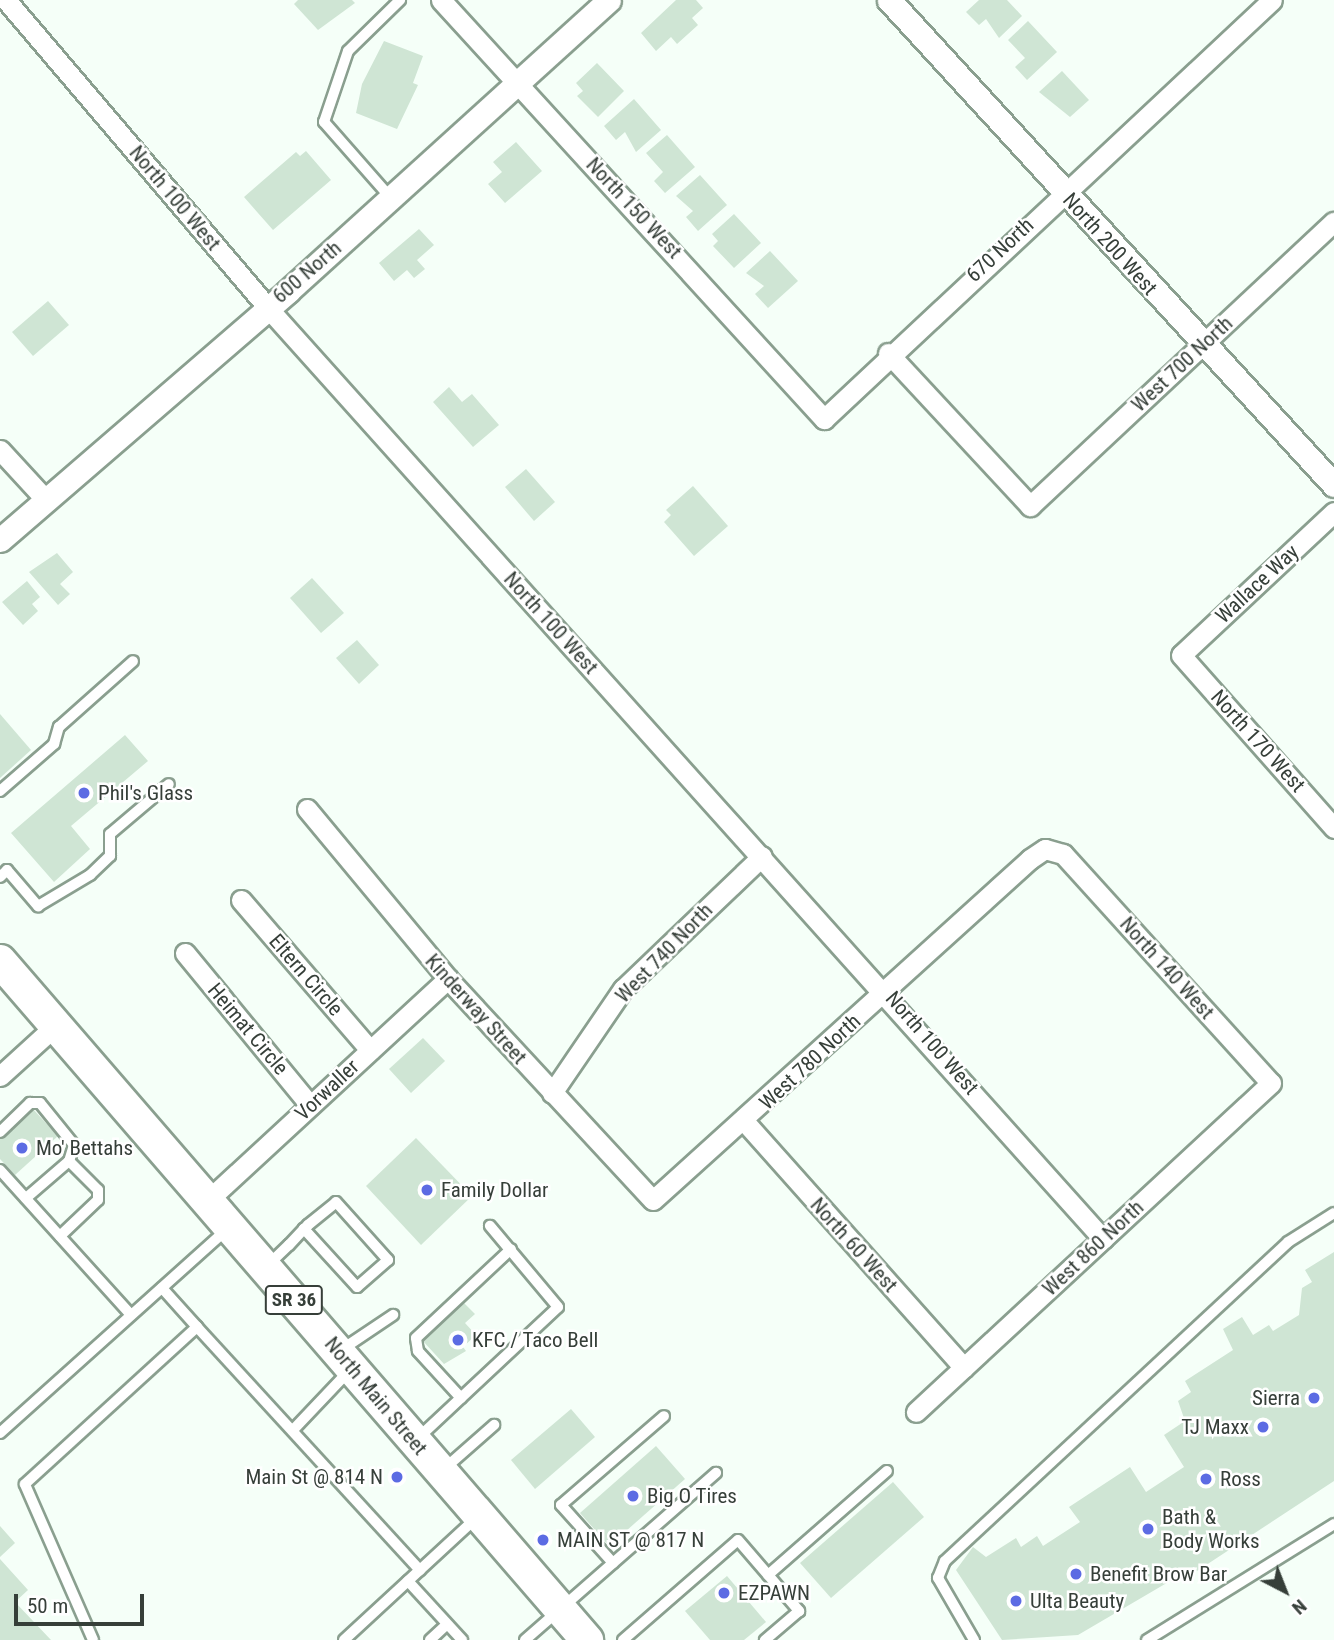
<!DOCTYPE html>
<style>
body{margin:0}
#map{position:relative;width:1334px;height:1640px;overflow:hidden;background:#f5fff8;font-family:"Roboto Condensed",sans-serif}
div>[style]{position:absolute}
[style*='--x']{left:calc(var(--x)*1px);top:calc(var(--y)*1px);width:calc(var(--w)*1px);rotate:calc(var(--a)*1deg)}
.building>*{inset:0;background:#cfe5d4}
.roads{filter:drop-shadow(2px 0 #8a9f8f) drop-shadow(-2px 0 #8a9f8f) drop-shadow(0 2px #8a9f8f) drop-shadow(0 -2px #8a9f8f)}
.service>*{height:10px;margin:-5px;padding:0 5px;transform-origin:5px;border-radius:5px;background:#fff}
.minor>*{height:19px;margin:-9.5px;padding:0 9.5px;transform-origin:9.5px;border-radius:9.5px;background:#fff}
.tertiary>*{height:23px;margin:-11.5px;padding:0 11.5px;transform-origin:11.5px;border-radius:11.5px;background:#fff}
.trunk>*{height:32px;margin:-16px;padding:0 16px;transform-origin:16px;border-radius:16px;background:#fff}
.dots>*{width:19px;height:19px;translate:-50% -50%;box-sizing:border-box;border:4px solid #fff;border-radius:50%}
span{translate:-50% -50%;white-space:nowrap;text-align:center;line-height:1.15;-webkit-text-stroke:5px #fff;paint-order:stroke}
.shield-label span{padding:2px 5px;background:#fff;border:2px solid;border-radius:5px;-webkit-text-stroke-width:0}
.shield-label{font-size:19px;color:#363f39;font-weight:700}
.street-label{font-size:21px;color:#363f39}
.poi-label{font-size:21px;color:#363f39}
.left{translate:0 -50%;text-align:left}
.right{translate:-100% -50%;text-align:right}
.north{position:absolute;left:1250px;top:1556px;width:70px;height:70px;-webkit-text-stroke:5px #fff;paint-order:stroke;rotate:138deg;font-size:19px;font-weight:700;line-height:28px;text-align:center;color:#363f39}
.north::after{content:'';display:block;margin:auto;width:24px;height:32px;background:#363f39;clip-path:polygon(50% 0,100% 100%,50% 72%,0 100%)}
.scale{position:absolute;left:14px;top:1594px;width:130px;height:32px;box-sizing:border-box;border:4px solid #363f39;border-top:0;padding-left:9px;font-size:21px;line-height:24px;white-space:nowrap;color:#363f39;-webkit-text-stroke:5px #fff;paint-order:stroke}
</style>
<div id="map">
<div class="building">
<i style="clip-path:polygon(298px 0,352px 0,355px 3px,318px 30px,294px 4px)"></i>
<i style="clip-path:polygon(676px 0,696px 0,703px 8px,692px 18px,698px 25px,677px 44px,671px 37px,656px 51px,641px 33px)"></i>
<i style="clip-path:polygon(979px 0,1007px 0,1022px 16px,999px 38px,986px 19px,979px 25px,966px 12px)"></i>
<i style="clip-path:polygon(1028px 21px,1057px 52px,1027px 80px,1015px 67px,1025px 58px,1008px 40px)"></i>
<i style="clip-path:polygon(384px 41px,423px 56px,413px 83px,418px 85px,397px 129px,356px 113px,362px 84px)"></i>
<i style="clip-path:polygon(597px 63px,624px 91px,598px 117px,577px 96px,583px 91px,576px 83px)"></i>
<i style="clip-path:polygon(1062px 71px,1089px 100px,1070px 117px,1039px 92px)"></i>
<i style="clip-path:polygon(634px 99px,661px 130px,636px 152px,625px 132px,616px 140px,604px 126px)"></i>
<i style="clip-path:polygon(667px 135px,695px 167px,665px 193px,654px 181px,663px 172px,646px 153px)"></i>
<i style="clip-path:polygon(516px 142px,542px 171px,505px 203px,488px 184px,502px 172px,493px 162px)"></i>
<i style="clip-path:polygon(306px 151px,331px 180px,273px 230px,244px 197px,296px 152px,300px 156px)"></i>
<i style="clip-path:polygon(700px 175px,727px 205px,698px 231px,686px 217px,693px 211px,676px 196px)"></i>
<i style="clip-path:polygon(734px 214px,761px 243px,734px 268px,713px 246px,718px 241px,712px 234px)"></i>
<i style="clip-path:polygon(419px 229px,434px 245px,417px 260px,425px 269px,414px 278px,407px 270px,394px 281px,379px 263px)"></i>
<i style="clip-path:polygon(770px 251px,798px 281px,768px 308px,755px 294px,764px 286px,746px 273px)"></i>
<i style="clip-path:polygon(48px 301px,69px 325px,33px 356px,12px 332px)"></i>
<i style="clip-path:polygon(449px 387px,462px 402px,472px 394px,499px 425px,473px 447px,433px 402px)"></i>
<i style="clip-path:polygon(526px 469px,555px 502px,534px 521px,505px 487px)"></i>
<i style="clip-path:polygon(693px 486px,728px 526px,694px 556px,664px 522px,671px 515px,666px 510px)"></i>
<i style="clip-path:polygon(57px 553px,73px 572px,60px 584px,70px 594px,58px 605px,29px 572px)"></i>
<i style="clip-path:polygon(312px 578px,344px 613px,321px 633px,290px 598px)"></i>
<i style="clip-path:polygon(27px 581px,40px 597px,32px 604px,38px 611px,23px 625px,2px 602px)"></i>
<i style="clip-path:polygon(357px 640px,379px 665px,359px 684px,336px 658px)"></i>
<i style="clip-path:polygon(0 714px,31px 750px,0 778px)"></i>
<i style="clip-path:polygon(125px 735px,148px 761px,71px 826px,90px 849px,54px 882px,11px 833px)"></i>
<i style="clip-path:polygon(423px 1038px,445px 1061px,411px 1093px,389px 1069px)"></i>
<i style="clip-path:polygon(32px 1108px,58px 1136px,15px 1175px,0 1159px,0 1138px)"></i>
<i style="clip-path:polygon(416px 1138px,472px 1196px,421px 1245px,366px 1186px)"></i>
<i style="clip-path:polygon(1334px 1244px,1334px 1481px,1197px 1571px,1194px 1567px,1078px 1635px,1002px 1640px,956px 1570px,973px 1547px,986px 1557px,1016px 1538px,1021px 1547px,1037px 1536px,1043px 1546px,1080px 1522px,1069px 1507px,1130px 1467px,1146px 1492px,1184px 1467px,1164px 1435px,1185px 1421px,1178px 1401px,1191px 1392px,1185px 1381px,1233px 1350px,1223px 1329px,1242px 1317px,1253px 1335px,1269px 1325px,1273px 1331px,1299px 1315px,1302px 1288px,1312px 1282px,1305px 1270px,1334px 1252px)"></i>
<i style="clip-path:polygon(463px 1302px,475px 1314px,465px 1323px,476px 1335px,463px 1347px,466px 1351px,444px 1364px,422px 1340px)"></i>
<i style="clip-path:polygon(571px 1409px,595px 1437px,535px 1489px,511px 1460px)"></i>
<i style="clip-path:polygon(656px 1446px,685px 1479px,609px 1546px,580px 1513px)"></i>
<i style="clip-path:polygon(893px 1482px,924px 1517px,831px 1598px,800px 1563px)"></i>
<i style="clip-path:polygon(0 1526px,15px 1543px,0 1557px)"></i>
<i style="clip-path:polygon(0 1559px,28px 1590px,15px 1602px,51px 1640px,0 1640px)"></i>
<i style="clip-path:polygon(727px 1576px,766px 1622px,744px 1640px,710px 1640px,685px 1611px)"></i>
</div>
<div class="roads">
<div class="service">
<i style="--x:390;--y:197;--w:100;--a:-131.3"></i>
<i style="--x:324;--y:122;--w:75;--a:-71.3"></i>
<i style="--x:348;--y:51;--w:73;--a:-44.4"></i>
<i style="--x:0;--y:791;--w:72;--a:-41"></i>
<i style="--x:54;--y:744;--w:18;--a:-74"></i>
<i style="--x:59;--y:727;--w:99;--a:-41.7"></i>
<i style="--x:0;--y:877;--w:10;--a:-45"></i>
<i style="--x:7;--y:870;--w:48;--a:49.3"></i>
<i style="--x:38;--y:906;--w:61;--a:-30.8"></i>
<i style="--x:90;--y:875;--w:28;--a:-44"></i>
<i style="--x:110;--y:856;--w:22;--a:-90"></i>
<i style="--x:110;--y:834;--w:77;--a:-40.3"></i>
<i style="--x:0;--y:1132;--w:42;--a:-44"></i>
<i style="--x:30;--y:1103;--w:10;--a:0"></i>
<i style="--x:40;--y:1103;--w:54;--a:51"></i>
<i style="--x:74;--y:1145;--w:17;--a:107"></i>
<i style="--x:69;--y:1161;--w:57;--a:139.3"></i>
<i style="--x:0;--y:1170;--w:195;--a:47.9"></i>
<i style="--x:60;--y:1236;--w:52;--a:-43.5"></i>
<i style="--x:98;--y:1200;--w:10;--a:-90"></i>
<i style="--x:98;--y:1190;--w:41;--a:-135"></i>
<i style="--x:268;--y:1265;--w:29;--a:-44"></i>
<i style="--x:289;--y:1245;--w:22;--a:-47"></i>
<i style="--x:304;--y:1229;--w:6;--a:-45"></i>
<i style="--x:308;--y:1225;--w:36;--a:-39"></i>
<i style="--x:336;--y:1202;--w:78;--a:48.1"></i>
<i style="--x:388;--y:1260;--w:41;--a:138.9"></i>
<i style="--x:357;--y:1287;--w:79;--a:-132.4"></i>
<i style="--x:162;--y:1288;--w:52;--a:48.1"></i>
<i style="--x:341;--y:1350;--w:63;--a:-33.9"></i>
<i style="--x:461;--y:1398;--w:64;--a:-132.5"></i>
<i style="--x:418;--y:1351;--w:13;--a:-99"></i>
<i style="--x:416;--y:1338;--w:130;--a:-43.1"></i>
<i style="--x:293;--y:1430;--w:83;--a:-46.5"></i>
<i style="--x:0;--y:1433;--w:305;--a:-41.9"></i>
<i style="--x:417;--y:1439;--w:193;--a:-43.1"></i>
<i style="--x:558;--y:1307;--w:106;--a:-130"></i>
<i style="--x:444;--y:1469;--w:67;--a:-41.3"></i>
<i style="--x:613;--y:1563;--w:78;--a:-131.9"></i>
<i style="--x:561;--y:1505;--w:136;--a:-40.8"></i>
<i style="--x:768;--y:1575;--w:158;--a:-41.2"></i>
<i style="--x:408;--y:1581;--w:80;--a:47.5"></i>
<i style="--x:93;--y:1640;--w:170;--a:-113.6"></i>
<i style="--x:25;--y:1484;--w:233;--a:-42.4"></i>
<i style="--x:197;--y:1327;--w:330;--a:47.5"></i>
<i style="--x:344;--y:1640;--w:180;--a:-42.7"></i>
<i style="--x:430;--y:1640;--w:23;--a:-43"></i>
<i style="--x:525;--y:1640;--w:254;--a:-41.2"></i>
<i style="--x:623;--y:1640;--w:152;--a:-41"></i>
<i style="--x:738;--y:1540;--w:94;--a:49.3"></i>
<i style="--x:799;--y:1611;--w:45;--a:139.5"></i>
<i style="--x:974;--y:1640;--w:72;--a:-120.1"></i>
<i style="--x:938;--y:1578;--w:18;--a:-68"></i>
<i style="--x:945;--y:1561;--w:468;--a:-42.9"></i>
<i style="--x:1288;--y:1242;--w:54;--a:-32.2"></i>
<i style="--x:1147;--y:1640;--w:220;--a:-31.8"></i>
</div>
<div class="minor">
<i style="--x:6;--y:0;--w:403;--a:49.6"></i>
<i style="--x:267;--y:307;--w:1252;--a:48.11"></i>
<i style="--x:441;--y:0;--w:568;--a:47.57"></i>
<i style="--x:824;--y:419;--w:613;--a:-43.08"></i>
<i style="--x:888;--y:353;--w:209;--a:47.1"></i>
<i style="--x:1030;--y:506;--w:416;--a:-43.1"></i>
<i style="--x:0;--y:450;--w:68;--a:47.4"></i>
<i style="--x:1334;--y:512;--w:209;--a:136.9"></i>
<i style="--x:1181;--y:655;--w:231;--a:48.5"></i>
<i style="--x:307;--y:809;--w:221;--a:50.3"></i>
<i style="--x:448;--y:979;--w:301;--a:47.2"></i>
<i style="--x:653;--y:1200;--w:508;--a:-42.13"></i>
<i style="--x:1030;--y:859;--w:18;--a:-34"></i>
<i style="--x:1045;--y:849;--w:19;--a:16"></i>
<i style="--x:1063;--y:854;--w:309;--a:47.8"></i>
<i style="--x:1271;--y:1083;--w:484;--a:137.2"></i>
<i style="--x:241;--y:900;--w:198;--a:49.3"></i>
<i style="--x:185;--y:953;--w:197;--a:50.6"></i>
<i style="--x:0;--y:1076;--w:76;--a:-42.3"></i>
<i style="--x:552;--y:1093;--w:126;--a:-55.7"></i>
<i style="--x:623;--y:989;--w:192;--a:-43.7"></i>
<i style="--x:745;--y:1122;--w:329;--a:48.3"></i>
<i style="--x:207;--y:1201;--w:328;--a:-42.7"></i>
</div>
<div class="tertiary">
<i style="--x:889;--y:0;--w:658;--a:47.46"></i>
<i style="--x:0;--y:540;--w:381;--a:-40.8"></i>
<i style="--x:288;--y:291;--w:433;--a:-42.2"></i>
</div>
<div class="trunk">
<i style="--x:0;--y:961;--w:898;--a:49.16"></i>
</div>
</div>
<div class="dots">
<i style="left:84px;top:793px;background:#5c6be3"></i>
<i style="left:22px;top:1148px;background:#5c6be3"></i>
<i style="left:427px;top:1190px;background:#5c6be3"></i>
<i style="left:458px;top:1340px;background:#5c6be3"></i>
<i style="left:1314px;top:1398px;background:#5c6be3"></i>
<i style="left:1263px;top:1427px;background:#5c6be3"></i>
<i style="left:397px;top:1477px;background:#5c6be3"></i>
<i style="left:1206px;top:1479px;background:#5c6be3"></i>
<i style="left:633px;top:1496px;background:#5c6be3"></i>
<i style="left:1148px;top:1529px;background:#5c6be3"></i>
<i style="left:543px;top:1540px;background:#5c6be3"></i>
<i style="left:1076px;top:1574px;background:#5c6be3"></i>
<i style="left:724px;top:1593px;background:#5c6be3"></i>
<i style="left:1016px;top:1601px;background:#5c6be3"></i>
</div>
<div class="shield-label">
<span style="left:294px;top:1300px">SR 36</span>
</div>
<div class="street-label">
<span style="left:175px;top:198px;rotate:50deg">North 100 West</span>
<span style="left:634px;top:208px;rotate:47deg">North 150 West</span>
<span style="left:1110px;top:244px;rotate:48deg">North 200 West</span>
<span style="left:1000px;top:250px;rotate:-43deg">670 North</span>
<span style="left:307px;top:272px;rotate:-41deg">600 North</span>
<span style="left:1182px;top:364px;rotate:-43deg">West 700 North</span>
<span style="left:1257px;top:584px;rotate:-43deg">Wallace Way</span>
<span style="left:551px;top:623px;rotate:48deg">North 100 West</span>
<span style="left:1258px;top:741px;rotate:48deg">North 170 West</span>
<span style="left:664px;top:953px;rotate:-46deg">West 740 North</span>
<span style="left:1167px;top:968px;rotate:48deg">North 140 West</span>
<span style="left:306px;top:975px;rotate:49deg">Eltern Circle</span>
<span style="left:476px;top:1009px;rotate:48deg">Kinderway Street</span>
<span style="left:248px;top:1029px;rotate:50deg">Heimat Circle</span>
<span style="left:932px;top:1043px;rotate:49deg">North 100 West</span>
<span style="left:810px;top:1062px;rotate:-43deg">West 780 North</span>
<span style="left:327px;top:1090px;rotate:-43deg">Vorwaller</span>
<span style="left:854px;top:1245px;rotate:48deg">North 60 West</span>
<span style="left:1093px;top:1248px;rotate:-43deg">West 860 North</span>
<span style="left:376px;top:1396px;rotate:50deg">North Main Street</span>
</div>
<div class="poi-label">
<span class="left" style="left:98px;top:793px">Phil's Glass</span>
<span class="left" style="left:36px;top:1148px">Mo' Bettahs</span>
<span class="left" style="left:441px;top:1190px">Family Dollar</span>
<span class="left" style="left:472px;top:1340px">KFC / Taco Bell</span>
<span class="right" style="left:1300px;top:1398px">Sierra</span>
<span class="right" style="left:1249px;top:1427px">TJ Maxx</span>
<span class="right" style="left:383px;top:1477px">Main St @ 814 N</span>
<span class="left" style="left:1220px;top:1479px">Ross</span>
<span class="left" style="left:647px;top:1496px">Big O Tires</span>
<span class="left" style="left:1162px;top:1529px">Bath &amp;<br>Body Works</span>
<span class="left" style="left:557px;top:1540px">MAIN ST @ 817 N</span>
<span class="left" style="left:1090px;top:1574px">Benefit Brow Bar</span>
<span class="left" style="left:738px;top:1593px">EZPAWN</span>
<span class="left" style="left:1030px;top:1601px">Ulta Beauty</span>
</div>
<div class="north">N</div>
<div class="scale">50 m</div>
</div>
